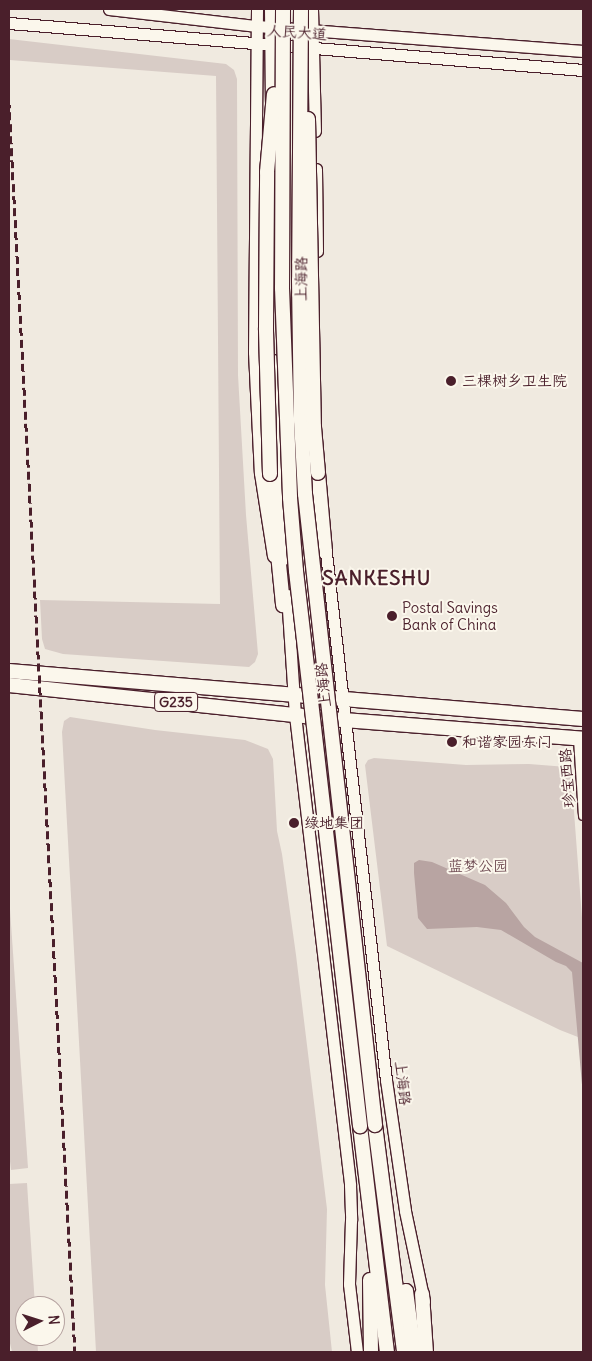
<!DOCTYPE html>
<meta charset="utf-8">
<style>
body{margin:0}
#map{position:relative;width:592px;height:1361px;overflow:hidden;background:#f0eae0;font-family:Delius,"LXGW WenKai TC",sans-serif}
div>[style]{position:absolute}
[style*='--x']{left:calc(var(--x)*1px);top:calc(var(--y)*1px);width:calc(var(--w)*1px);rotate:calc(var(--a)*1deg)}
.green>*{inset:0;background:#d8ccc6}
.water>*{inset:0;background:#b8a4a2}
.roads{filter:drop-shadow(1px 0 #4a1f2b) drop-shadow(-1px 0 #4a1f2b) drop-shadow(0 1px #4a1f2b) drop-shadow(0 -1px #4a1f2b)}
.street>*{height:8px;margin:-4px;padding:0 4px;transform-origin:4px;border-radius:4px;background:#fbf7ec}
.secondary>*{height:11px;margin:-5.5px;padding:0 5.5px;transform-origin:5.5px;border-radius:5.5px;background:#fbf7ec}
.highway>*{height:14px;margin:-7px;padding:0 7px;transform-origin:7px;border-radius:7px;background:#fbf7ec}
.rail>*{height:2.5px;margin-top:-1.25px;transform-origin:0;background:repeating-linear-gradient(90deg,#4a1f2b 0 8px,transparent 0 12px)}
.bridges{filter:drop-shadow(1px 0 #4a1f2b) drop-shadow(-1px 0 #4a1f2b) drop-shadow(0 1px #4a1f2b) drop-shadow(0 -1px #4a1f2b)}
.highway-bridge>*{height:14px;margin:-7px;padding:0 7px;transform-origin:7px;border-radius:7px;background:#fbf7ec}
.dots>*{width:14px;height:14px;translate:-50% -50%;box-sizing:border-box;border:2px solid #fbf7ec;border-radius:50%}
span{translate:-50% -50%;white-space:nowrap;text-align:center;line-height:1.15;-webkit-text-stroke:4px #fbf7ec;paint-order:stroke}
.shield-label span{padding:1px 4px;background:#fbf7ec;border:1px solid;border-radius:4px;-webkit-text-stroke-width:0}
.shield-label{font-size:14px;color:#4a1f2b;font-weight:700}
.street-label{font-size:15px;color:#4a1f2b}
.poi-label{font-size:15px;color:#4a1f2b}
.left{translate:0 -50%;text-align:left}
.park-label{font-size:15px;color:#6e4a52}
.district-label{font-size:20px;color:#4a1f2b;font-weight:700;letter-spacing:1px}
.frame{position:absolute;inset:0;border:10px solid #4a1f2b;pointer-events:none}
.north{position:absolute;left:15px;top:1296px;width:50px;height:50px;box-sizing:border-box;background:#fbf7ec;border:1px solid #b4a19f;border-radius:50%;rotate:85deg;font-size:14px;font-weight:700;line-height:20px;text-align:center;color:#4a1f2b}
.north::after{content:'';display:block;margin:auto;width:18px;height:22px;background:#4a1f2b;clip-path:polygon(50% 0,100% 100%,50% 72%,0 100%)}
</style>
<div id="map">
<div class="green">
<i style="clip-path:polygon(9px 39px,226px 64px,234px 70px,237px 79px,238px 375px,246px 515px,258px 654px,255px 662px,249px 667px,63px 654px,45px 649px,42px 639px,40px 600px,220px 604px,216px 76px,10px 60px)"></i>
<i style="clip-path:polygon(70px 717px,155px 730px,245px 740px,268px 749px,273px 759px,277px 831px,282px 854px,296px 955px,327px 1209px,325px 1285px,332px 1352px,96px 1352px,62px 732px,64px 721px)"></i>
<i style="clip-path:polygon(374px 758px,466px 765px,529px 764px,567px 767px,571px 772px,583px 931px,583px 1039px,560px 1030px,387px 946px,365px 765px,368px 760px)"></i>
<i style="clip-path:polygon(9px 895px,28px 1168px,11px 1170px,9px 1153px)"></i>
<i style="clip-path:polygon(27px 1183px,35px 1306px,25px 1306px,25px 1336px,37px 1336px,38px 1352px,12px 1352px,9px 1339px,9px 1184px)"></i>
</div>
<div class="water">
<i style="clip-path:polygon(419px 860px,432px 862px,485px 885px,506px 903px,524px 927px,535px 937px,583px 963px,583px 1096px,572px 972px,566px 966px,556px 962px,501px 930px,477px 927px,427px 929px,418px 918px,414px 873px,414px 863px)"></i>
</div>
<div class="roads">
<div class="street">
<i style="--x:578;--y:739;--w:77;--a:86.3"></i>
</div>
<div class="secondary">
<i style="--x:109;--y:9;--w:149;--a:6.6"></i>
<i style="--x:257;--y:26;--w:327;--a:4.4"></i>
<i style="--x:257;--y:9;--w:343;--a:90.5"></i>
<i style="--x:254;--y:352;--w:121;--a:87.2"></i>
<i style="--x:260;--y:473;--w:84;--a:81.1"></i>
<i style="--x:270;--y:9;--w:93;--a:89.4"></i>
<i style="--x:312;--y:9;--w:122;--a:88.6"></i>
<i style="--x:9;--y:23;--w:576;--a:4.68"></i>
<i style="--x:316;--y:169;--w:82;--a:89.3"></i>
<i style="--x:273;--y:360;--w:199;--a:86.5"></i>
<i style="--x:325;--y:544;--w:539;--a:83.51"></i>
<i style="--x:386;--y:1080;--w:132;--a:81.7"></i>
<i style="--x:405;--y:1211;--w:92;--a:78.1"></i>
<i style="--x:287;--y:595;--w:120;--a:86.2"></i>
<i style="--x:295;--y:715;--w:473;--a:83.3"></i>
<i style="--x:350;--y:1185;--w:35;--a:88"></i>
<i style="--x:351;--y:1220;--w:64;--a:91.8"></i>
<i style="--x:349;--y:1284;--w:68;--a:83.3"></i>
</div>
<div class="highway">
<i style="--x:318;--y:473;--w:79;--a:84.9"></i>
<i style="--x:270;--y:474;--w:132;--a:84.3"></i>
<i style="--x:9;--y:671;--w:576;--a:4.78"></i>
<i style="--x:9;--y:685;--w:337;--a:6"></i>
<i style="--x:344;--y:720;--w:240;--a:4.5"></i>
<i style="--x:375;--y:1125;--w:229;--a:82.7"></i>
<i style="--x:360;--y:1126;--w:228;--a:83.2"></i>
<i style="--x:370;--y:1280;--w:72;--a:89.2"></i>
<i style="--x:406;--y:1291;--w:62;--a:82.5"></i>
<i style="--x:422;--y:1294;--w:58;--a:86.1"></i>
</div>
</div>
<div class="rail">
<i style="--x:9;--y:100;--w:1254;--a:86.98"></i>
</div>
<div class="bridges">
<div class="highway-bridge">
<i style="--x:283;--y:9;--w:279;--a:90.2"></i>
<i style="--x:282;--y:288;--w:210;--a:87.8"></i>
<i style="--x:290;--y:498;--w:73;--a:85.3"></i>
<i style="--x:296;--y:571;--w:559;--a:83.42"></i>
<i style="--x:301;--y:9;--w:271;--a:90.4"></i>
<i style="--x:299;--y:280;--w:140;--a:89.2"></i>
<i style="--x:301;--y:420;--w:74;--a:86.9"></i>
<i style="--x:305;--y:494;--w:635;--a:83.67"></i>
<i style="--x:308;--y:119;--w:308;--a:88.9"></i>
<i style="--x:314;--y:427;--w:46;--a:85"></i>
<i style="--x:270;--y:474;--w:146;--a:-91.6"></i>
<i style="--x:266;--y:328;--w:156;--a:-89.6"></i>
<i style="--x:267;--y:172;--w:78;--a:-84.9"></i>
</div>
</div>
<div class="dots">
<i style="left:451px;top:381px;background:#4a1f2b"></i>
<i style="left:392px;top:616px;background:#4a1f2b"></i>
<i style="left:452px;top:742px;background:#4a1f2b"></i>
<i style="left:294px;top:823px;background:#4a1f2b"></i>
</div>
<div class="shield-label">
<span style="left:176px;top:702px">G235</span>
</div>
<div class="street-label">
<span style="left:297px;top:32px;rotate:4deg">人民大道</span>
<span style="left:301px;top:279px;rotate:-90deg">上海路</span>
<span style="left:323px;top:685px;rotate:-96deg">上海路</span>
<span style="left:567px;top:778px;rotate:-94deg">珍宝西路</span>
<span style="left:403px;top:1083px;rotate:83deg">上海路</span>
</div>
<div class="poi-label">
<span class="left" style="left:462px;top:381px">三棵树乡卫生院</span>
<span class="left" style="left:402px;top:616px">Postal Savings<br>Bank of China</span>
<span class="left" style="left:462px;top:742px">和谐家园东门</span>
<span class="left" style="left:304px;top:823px">绿地集团</span>
</div>
<div class="park-label">
<span style="left:478px;top:866px">蓝梦公园</span>
</div>
<div class="district-label">
<span style="left:377px;top:577px">SANKESHU</span>
</div>
<div class="frame"></div>
<div class="north">N</div>
</div>
